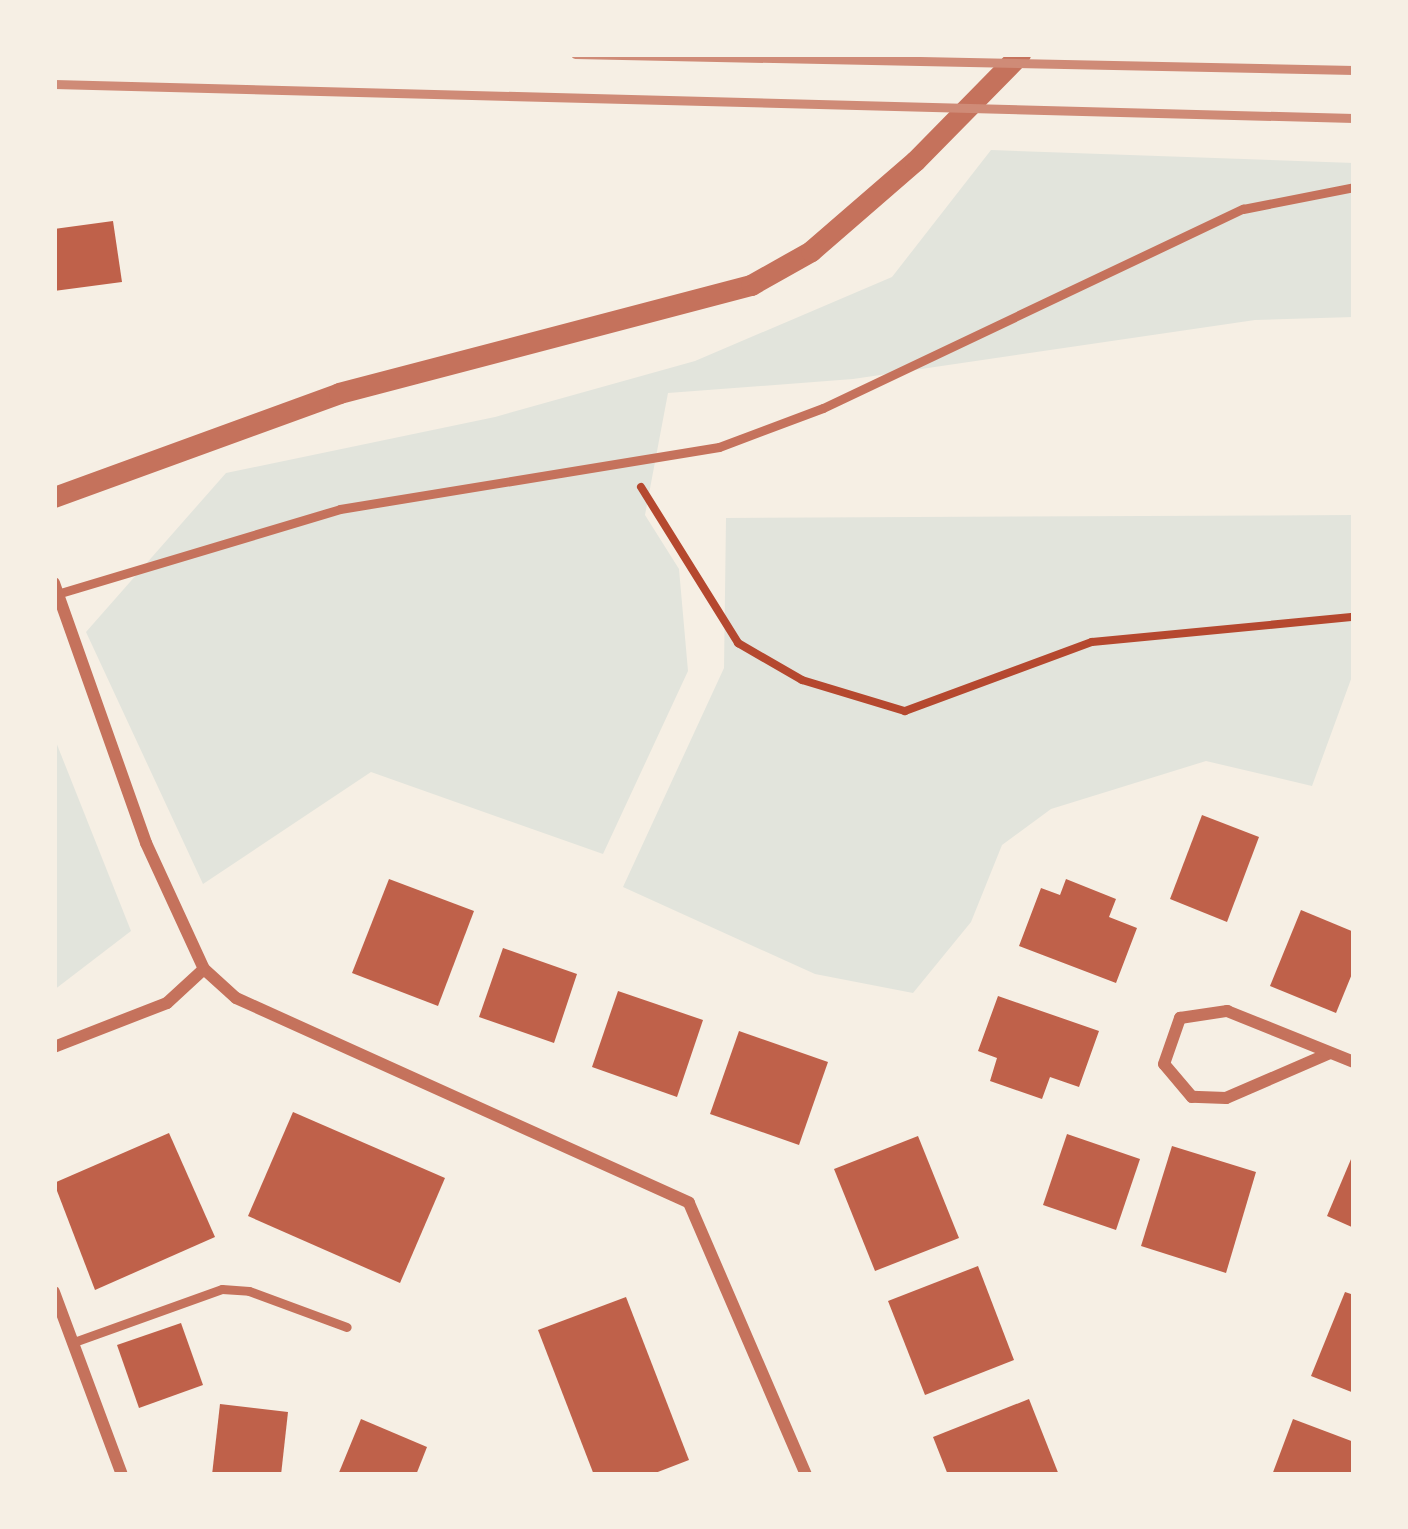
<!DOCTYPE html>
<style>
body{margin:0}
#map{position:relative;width:1408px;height:1529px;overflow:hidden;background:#f6efe4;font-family:Mulish,sans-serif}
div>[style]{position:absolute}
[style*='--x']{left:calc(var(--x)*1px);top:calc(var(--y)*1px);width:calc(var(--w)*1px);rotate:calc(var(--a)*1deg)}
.green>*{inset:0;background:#e2e4dc}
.building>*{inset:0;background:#bf614a}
.path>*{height:8px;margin:-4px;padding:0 4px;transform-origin:4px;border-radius:4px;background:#b5482f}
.service>*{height:9px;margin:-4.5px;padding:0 4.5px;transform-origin:4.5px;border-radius:4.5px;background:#c5725c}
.minor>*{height:12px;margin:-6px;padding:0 6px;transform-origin:6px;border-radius:6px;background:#c5725c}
.tertiary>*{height:21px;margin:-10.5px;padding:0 10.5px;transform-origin:10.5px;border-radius:10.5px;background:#c5725c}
.rail>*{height:9px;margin:-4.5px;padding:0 4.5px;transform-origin:4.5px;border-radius:4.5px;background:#cf8b77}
span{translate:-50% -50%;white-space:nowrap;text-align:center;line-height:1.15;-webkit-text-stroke:9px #f6efe4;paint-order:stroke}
.frame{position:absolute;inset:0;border:57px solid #f6efe4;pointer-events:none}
</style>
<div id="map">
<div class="green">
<i style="clip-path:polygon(991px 150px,1354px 163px,1354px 317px,1255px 320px,853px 379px,668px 393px,645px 515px,679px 569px,688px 671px,603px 854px,371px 772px,203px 884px,86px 632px,226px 473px,495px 417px,695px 361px,892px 277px)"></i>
<i style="clip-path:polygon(1354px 515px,1354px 671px,1312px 786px,1206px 761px,1051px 809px,1002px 845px,971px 922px,913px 993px,815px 974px,623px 887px,724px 668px,726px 518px)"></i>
<i style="clip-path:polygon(54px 737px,131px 931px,54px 990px)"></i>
</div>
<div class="building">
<i style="clip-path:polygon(113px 221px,122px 282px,54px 291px,54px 229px)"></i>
<i style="clip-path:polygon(1202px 815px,1259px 837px,1227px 922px,1170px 899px)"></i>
<i style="clip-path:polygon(389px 879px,474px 911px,438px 1006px,352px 973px)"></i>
<i style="clip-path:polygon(1066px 879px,1116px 899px,1109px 917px,1137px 928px,1116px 983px,1019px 946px,1041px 888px,1060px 895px)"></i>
<i style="clip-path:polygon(1301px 910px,1354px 932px,1354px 969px,1336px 1013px,1270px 986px)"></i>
<i style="clip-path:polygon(503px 948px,577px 974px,554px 1043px,479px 1017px)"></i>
<i style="clip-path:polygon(618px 991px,703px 1020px,677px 1097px,592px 1067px)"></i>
<i style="clip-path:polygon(998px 996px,1099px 1031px,1079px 1087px,1050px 1077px,1042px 1099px,990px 1081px,997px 1058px,978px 1051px)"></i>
<i style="clip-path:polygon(739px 1031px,828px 1062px,799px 1145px,710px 1114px)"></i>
<i style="clip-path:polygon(293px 1112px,445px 1178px,400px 1283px,248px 1216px)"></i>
<i style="clip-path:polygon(169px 1133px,215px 1237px,95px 1290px,54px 1183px)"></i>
<i style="clip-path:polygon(1067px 1134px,1140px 1159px,1116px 1230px,1043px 1205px)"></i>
<i style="clip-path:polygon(918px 1136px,959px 1238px,875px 1271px,834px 1169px)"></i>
<i style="clip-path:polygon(1172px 1146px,1256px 1172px,1226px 1273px,1141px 1246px)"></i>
<i style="clip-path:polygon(1354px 1152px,1354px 1228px,1327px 1216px)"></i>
<i style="clip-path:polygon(978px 1266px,1014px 1360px,925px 1395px,888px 1301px)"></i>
<i style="clip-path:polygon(1345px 1292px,1354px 1295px,1354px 1393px,1311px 1376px)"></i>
<i style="clip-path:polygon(626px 1297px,689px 1460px,650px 1475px,594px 1475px,538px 1330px)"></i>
<i style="clip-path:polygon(181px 1323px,203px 1385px,139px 1408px,117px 1345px)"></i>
<i style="clip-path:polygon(1029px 1399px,1059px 1475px,948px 1475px,933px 1437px)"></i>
<i style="clip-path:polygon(220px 1404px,288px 1412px,281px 1475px,212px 1475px)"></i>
<i style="clip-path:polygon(361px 1419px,427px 1447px,416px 1475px,338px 1475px)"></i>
<i style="clip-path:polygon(1293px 1419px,1354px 1442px,1354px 1475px,1272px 1475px)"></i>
</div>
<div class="path">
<i style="--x:641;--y:487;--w:184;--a:58.1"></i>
<i style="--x:738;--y:643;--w:74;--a:30"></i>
<i style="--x:802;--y:680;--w:108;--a:16.8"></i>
<i style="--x:905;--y:711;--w:199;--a:-20.3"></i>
<i style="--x:1092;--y:642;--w:263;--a:-5.5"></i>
</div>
<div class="service">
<i style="--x:57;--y:594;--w:295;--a:-16.7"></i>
<i style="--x:340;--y:509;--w:384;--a:-9.3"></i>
<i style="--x:719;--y:447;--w:111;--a:-20.6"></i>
<i style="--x:823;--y:408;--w:465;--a:-25.4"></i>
<i style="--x:1243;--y:209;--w:113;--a:-11.2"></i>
<i style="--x:74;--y:1342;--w:157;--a:-19.7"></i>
<i style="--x:222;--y:1289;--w:27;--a:4"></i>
<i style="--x:249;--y:1291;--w:104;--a:20.2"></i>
</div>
<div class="minor">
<i style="--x:54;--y:583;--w:276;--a:70.5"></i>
<i style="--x:146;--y:843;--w:139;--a:65.3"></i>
<i style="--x:204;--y:969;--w:43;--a:42.2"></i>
<i style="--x:236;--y:998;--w:497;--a:24.3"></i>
<i style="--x:689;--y:1203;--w:296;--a:66.7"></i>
<i style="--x:54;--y:1047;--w:121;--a:-21.3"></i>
<i style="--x:167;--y:1003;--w:50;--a:-42.6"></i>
<i style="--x:1330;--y:1053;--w:113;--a:156.6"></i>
<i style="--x:1226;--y:1098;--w:34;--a:-178"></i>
<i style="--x:1192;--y:1097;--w:43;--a:-130.3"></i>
<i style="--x:1164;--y:1064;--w:49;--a:-70.8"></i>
<i style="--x:1180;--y:1018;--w:48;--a:-8.5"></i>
<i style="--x:1227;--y:1011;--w:137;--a:21.9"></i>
<i style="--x:54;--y:1292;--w:195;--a:69.6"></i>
</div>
<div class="tertiary">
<i style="--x:54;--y:497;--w:303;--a:-20"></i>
<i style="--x:339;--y:393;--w:426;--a:-14.7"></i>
<i style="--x:751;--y:285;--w:69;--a:-29.5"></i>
<i style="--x:811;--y:251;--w:138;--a:-40.9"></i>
<i style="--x:915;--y:161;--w:150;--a:-45.5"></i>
</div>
<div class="rail">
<i style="--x:575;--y:54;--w:779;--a:1.18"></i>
<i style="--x:54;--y:84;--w:1300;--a:1.5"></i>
</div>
<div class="frame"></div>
</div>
